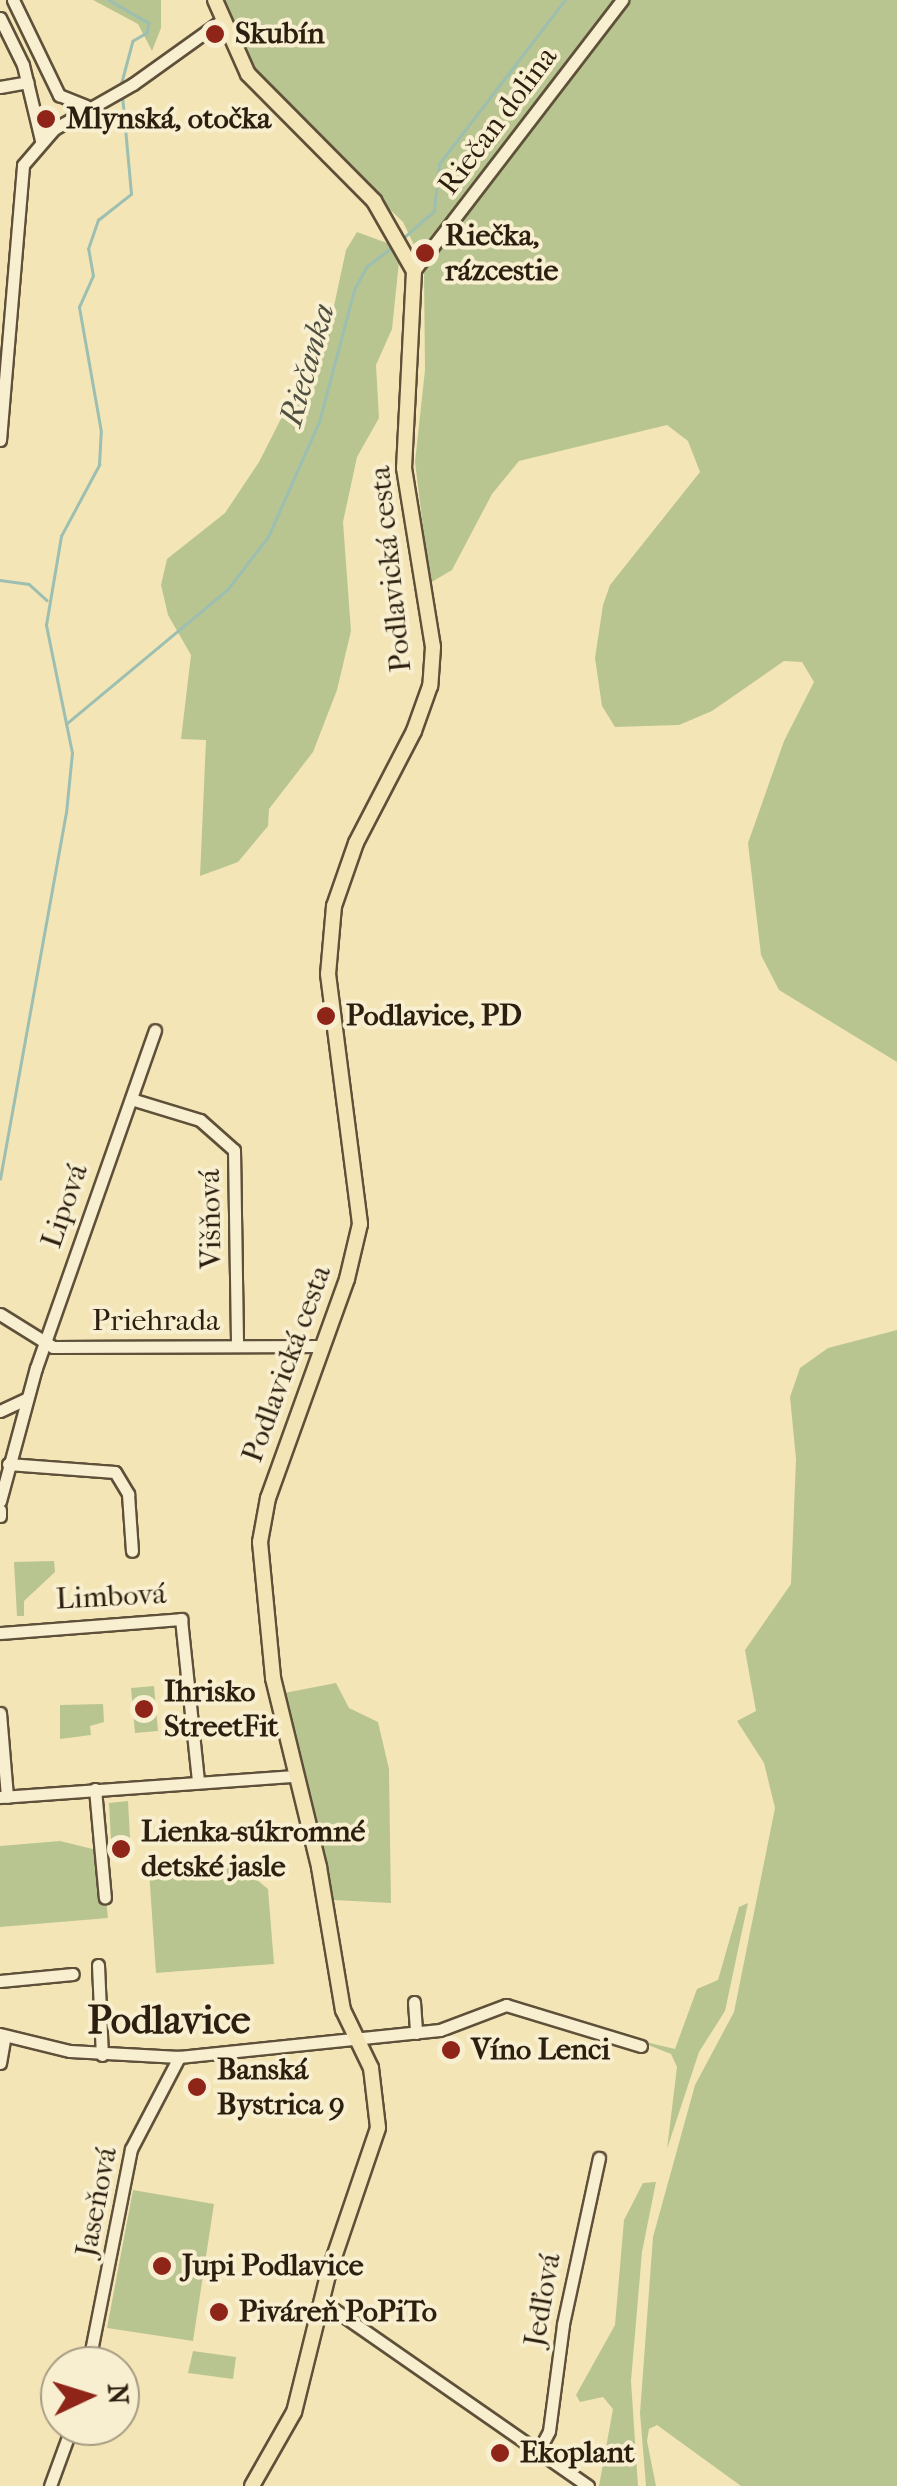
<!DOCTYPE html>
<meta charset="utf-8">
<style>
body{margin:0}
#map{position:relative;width:897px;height:2486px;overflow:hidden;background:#f4e5b7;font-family:"IM FELL French Canon",serif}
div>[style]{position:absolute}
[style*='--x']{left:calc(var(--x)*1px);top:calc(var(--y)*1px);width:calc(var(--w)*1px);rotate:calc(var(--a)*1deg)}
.green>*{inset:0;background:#b9c590}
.stream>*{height:2.5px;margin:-1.25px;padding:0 1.25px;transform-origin:1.25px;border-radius:1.25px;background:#9cbfb1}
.roads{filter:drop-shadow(2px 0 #5e5039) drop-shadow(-2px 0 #5e5039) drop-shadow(0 2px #5e5039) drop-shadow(0 -2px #5e5039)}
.minor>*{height:11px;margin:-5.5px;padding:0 5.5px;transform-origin:5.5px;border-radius:5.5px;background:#f8eed0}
.major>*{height:14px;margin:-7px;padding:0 7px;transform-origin:7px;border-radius:7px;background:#f4e5b7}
.dots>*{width:28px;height:28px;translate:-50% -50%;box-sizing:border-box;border:5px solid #f8eed0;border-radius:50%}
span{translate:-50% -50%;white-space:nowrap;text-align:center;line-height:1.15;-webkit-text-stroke:8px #f8eed0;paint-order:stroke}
.poi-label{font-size:30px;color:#2c1f0f;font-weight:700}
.left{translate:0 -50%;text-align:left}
.street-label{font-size:30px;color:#2c1f0f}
.water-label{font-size:32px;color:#4e4f40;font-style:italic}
.district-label{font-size:40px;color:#2c1f0f;font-weight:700}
.north{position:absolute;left:40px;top:2346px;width:100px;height:100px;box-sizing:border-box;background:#f8eed0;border:2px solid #a69b83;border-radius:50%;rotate:86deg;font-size:28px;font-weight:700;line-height:40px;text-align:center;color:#2c1f0f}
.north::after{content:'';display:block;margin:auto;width:35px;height:45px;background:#8f2418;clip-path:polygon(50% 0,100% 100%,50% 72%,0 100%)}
</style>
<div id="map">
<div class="green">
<i style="clip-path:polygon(93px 0,161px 0,161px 28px,152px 51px,138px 24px)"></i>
<i style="clip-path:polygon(221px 0,897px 0,897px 1062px,779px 990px,761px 955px,748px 843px,784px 741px,814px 682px,802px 662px,784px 661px,712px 711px,679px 725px,615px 727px,602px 706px,595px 658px,603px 605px,610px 585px,700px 472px,688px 441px,667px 425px,519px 461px,492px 494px,452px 570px,430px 583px,415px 462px,425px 370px,424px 272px,415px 247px,403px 222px,268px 93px,231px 47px)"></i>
<i style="clip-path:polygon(357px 232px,398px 247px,399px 262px,392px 329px,376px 365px,379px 418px,357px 457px,343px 522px,351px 631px,337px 690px,313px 752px,269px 809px,268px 826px,238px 862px,200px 876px,206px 740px,181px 739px,191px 655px,168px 615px,161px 585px,167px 559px,225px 513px,259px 462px,331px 320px,346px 250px)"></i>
<i style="clip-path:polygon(897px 1330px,897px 2486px,741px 2486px,657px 2425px,649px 2429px,647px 2441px,656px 2486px,646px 2486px,640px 2413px,653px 2237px,695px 2085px,734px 2012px,775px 1808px,764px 1763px,737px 1721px,756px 1711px,745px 1650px,791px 1584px,796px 1459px,790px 1397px,800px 1368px,828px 1348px)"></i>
<i style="clip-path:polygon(54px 1561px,55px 1572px,24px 1601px,24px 1616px,17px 1616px,14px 1562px)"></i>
<i style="clip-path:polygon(336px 1683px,349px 1708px,378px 1722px,389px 1769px,391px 1903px,334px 1900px,284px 1693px)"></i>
<i style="clip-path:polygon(154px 1686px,158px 1731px,135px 1733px,131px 1688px)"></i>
<i style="clip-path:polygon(103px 1704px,104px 1722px,90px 1726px,91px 1735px,60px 1739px,60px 1705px)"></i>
<i style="clip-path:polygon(128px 1801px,130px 1838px,111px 1840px,109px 1803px)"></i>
<i style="clip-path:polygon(60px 1841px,101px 1851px,108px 1918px,0 1927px,0 1846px)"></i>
<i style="clip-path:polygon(239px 1865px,268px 1889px,274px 1964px,156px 1973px,149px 1871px)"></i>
<i style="clip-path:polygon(748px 1903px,725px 2011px,699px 2052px,667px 2149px,677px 2067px,671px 2054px,633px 2039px,675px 2049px,697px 1989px,718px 1980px,739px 1907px)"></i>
<i style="clip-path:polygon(656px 2182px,642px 2252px,631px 2381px,638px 2486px,599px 2486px,613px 2409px,603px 2397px,580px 2402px,576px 2395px,615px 2325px,624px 2220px,643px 2183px)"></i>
<i style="clip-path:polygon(133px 2190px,214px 2204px,193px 2341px,107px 2328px)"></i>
<i style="clip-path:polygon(193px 2351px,236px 2357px,233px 2379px,188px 2373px)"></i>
</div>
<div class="stream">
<i style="--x:109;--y:0;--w:46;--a:29.9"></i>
<i style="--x:149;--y:23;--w:10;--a:101"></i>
<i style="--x:147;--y:33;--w:16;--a:150"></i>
<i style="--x:133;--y:41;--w:42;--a:105"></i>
<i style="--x:401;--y:240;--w:44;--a:-41.3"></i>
<i style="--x:434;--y:211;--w:47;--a:-83.9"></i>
<i style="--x:439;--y:164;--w:207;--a:-52.5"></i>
<i style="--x:0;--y:580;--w:29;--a:8"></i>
<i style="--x:29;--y:584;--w:24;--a:42"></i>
<i style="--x:66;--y:724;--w:209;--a:-39.8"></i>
<i style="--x:227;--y:590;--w:67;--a:-52.3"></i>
<i style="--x:268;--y:537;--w:126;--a:-66.1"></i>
<i style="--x:319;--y:422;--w:137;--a:-75.1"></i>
<i style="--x:354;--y:290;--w:26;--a:-62"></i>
<i style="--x:366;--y:267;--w:36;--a:-37"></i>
<i style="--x:0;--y:1179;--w:372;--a:-79.8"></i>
<i style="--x:66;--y:813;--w:60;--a:-84.3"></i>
<i style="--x:72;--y:753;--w:131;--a:-101.5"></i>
<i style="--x:46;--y:625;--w:90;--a:-80.4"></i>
<i style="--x:61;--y:536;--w:81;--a:-61.8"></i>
<i style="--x:99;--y:465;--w:33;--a:-87"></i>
<i style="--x:101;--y:432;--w:127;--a:-100"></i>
<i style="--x:79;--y:307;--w:34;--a:-66"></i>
<i style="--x:93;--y:276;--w:27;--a:-100"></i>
<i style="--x:88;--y:249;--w:31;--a:-71"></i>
<i style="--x:98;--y:220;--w:42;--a:-38.2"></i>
<i style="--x:131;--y:194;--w:99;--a:-95.2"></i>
</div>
<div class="roads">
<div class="minor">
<i style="--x:13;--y:0;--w:106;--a:64.2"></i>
<i style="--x:59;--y:95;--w:29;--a:22"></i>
<i style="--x:0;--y:18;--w:52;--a:63.9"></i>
<i style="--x:23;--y:65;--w:77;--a:76.5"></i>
<i style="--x:0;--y:87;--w:28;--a:-10"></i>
<i style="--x:414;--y:271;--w:342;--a:-52.5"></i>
<i style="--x:0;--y:440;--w:276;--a:-85.2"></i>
<i style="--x:23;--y:165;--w:48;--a:-49.3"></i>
<i style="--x:54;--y:129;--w:91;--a:-29.7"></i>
<i style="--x:133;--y:84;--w:108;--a:-35.6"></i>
<i style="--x:131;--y:1099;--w:72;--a:16.9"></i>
<i style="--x:200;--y:1120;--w:45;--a:41.4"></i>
<i style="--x:234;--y:1150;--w:196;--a:89.1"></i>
<i style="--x:0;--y:1314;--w:62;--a:31.9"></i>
<i style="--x:53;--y:1347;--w:270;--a:-0.2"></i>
<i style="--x:0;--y:1411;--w:29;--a:-25"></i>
<i style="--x:8;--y:1464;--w:107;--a:4.3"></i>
<i style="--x:115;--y:1472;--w:26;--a:59"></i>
<i style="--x:128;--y:1494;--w:57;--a:86"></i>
<i style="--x:0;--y:1501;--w:138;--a:-74.9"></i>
<i style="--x:36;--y:1368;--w:358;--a:-70.6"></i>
<i style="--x:0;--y:1510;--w:6;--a:90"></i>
<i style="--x:0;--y:1633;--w:182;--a:-4.4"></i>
<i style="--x:181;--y:1619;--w:164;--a:84"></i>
<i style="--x:0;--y:1713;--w:84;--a:85.2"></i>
<i style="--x:95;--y:1789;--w:109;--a:84.8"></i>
<i style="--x:0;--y:1797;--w:297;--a:-4.1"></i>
<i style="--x:98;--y:1965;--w:90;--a:87.5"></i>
<i style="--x:0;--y:1981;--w:73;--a:-5.5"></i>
<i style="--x:414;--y:2002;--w:31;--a:86"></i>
<i style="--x:0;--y:2034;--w:72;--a:13.7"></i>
<i style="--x:70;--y:2051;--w:109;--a:3.2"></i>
<i style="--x:179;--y:2057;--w:262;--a:-5.9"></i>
<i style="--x:440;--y:2030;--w:71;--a:-20.7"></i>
<i style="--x:506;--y:2005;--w:141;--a:16.9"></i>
<i style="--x:0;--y:2063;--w:27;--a:-80"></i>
<i style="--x:322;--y:2301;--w:324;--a:34.8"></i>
<i style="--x:88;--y:2366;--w:221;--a:-78.8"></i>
<i style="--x:131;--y:2149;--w:104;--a:-62.4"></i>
<i style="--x:539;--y:2450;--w:21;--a:-62"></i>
<i style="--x:549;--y:2431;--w:108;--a:-82.5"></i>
<i style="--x:563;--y:2324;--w:170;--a:-77.8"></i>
<i style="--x:50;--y:2486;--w:64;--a:-69.9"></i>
</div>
<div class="major">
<i style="--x:215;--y:0;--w:81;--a:66"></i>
<i style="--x:248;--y:74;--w:179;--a:45.2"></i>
<i style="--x:374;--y:201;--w:81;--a:60.3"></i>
<i style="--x:414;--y:271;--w:197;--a:92.9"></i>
<i style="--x:404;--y:468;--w:181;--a:80.8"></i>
<i style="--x:433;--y:647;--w:39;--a:94"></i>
<i style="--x:430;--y:686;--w:48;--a:109.6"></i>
<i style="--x:414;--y:731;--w:126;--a:117.4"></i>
<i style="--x:356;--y:843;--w:67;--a:109.2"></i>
<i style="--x:334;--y:906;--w:68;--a:95"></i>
<i style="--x:328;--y:974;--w:252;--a:82.7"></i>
<i style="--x:360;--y:1224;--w:57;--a:103.3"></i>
<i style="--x:347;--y:1279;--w:233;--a:109.8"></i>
<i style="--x:268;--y:1498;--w:45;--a:100.3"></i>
<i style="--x:260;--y:1542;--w:137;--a:84.5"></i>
<i style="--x:273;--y:1678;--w:195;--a:76.3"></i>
<i style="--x:319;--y:1867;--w:145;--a:80.5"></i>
<i style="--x:343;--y:2010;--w:64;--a:64.2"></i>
<i style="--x:371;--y:2068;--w:60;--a:83.3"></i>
<i style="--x:378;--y:2128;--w:155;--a:108.8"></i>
<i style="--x:328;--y:2275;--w:141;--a:103.9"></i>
<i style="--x:294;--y:2412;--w:85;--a:119.6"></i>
</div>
</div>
<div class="dots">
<i style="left:215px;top:34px;background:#8f2418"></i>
<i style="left:46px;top:119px;background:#8f2418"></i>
<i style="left:425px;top:253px;background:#8f2418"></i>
<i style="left:326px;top:1016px;background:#8f2418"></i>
<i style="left:144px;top:1709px;background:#8f2418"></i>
<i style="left:121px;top:1849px;background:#8f2418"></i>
<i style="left:451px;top:2050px;background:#8f2418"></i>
<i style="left:197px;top:2087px;background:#8f2418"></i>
<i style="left:162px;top:2266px;background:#8f2418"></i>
<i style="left:219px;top:2312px;background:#8f2418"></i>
<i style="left:500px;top:2453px;background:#8f2418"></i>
</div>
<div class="poi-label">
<span class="left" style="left:235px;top:34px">Skubín</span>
<span class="left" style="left:66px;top:119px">Mlynská, otočka</span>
<span class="left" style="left:445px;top:253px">Riečka,<br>rázcestie</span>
<span class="left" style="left:346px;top:1016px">Podlavice, PD</span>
<span class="left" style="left:164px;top:1709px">Ihrisko<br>StreetFit</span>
<span class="left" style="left:141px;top:1849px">Lienka-súkromné<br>detské jasle</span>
<span class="left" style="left:471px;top:2050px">Víno Lenci</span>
<span class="left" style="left:217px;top:2087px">Banská<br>Bystrica 9</span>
<span class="left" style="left:182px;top:2266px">Jupi Podlavice</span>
<span class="left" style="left:239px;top:2312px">Piváreň PoPiTo</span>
<span class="left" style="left:520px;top:2453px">Ekoplant</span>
</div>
<div class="street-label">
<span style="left:498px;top:121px;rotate:-53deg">Riečan dolina</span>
<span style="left:391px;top:569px;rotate:-96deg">Podlavická cesta</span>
<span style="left:65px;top:1206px;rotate:-71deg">Lipová</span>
<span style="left:211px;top:1219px;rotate:-91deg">Višňová</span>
<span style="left:156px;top:1321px">Priehrada</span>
<span style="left:287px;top:1364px;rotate:-70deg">Podlavická cesta</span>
<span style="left:111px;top:1597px;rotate:-3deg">Limbová</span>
<span style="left:97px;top:2202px;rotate:-79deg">Jaseňová</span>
<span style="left:543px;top:2300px;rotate:-80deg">Jedľová</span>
</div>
<div class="water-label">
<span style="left:308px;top:365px;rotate:-74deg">Riečanka</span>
</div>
<div class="district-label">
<span style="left:169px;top:2020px">Podlavice</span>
</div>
<div class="north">N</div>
</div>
